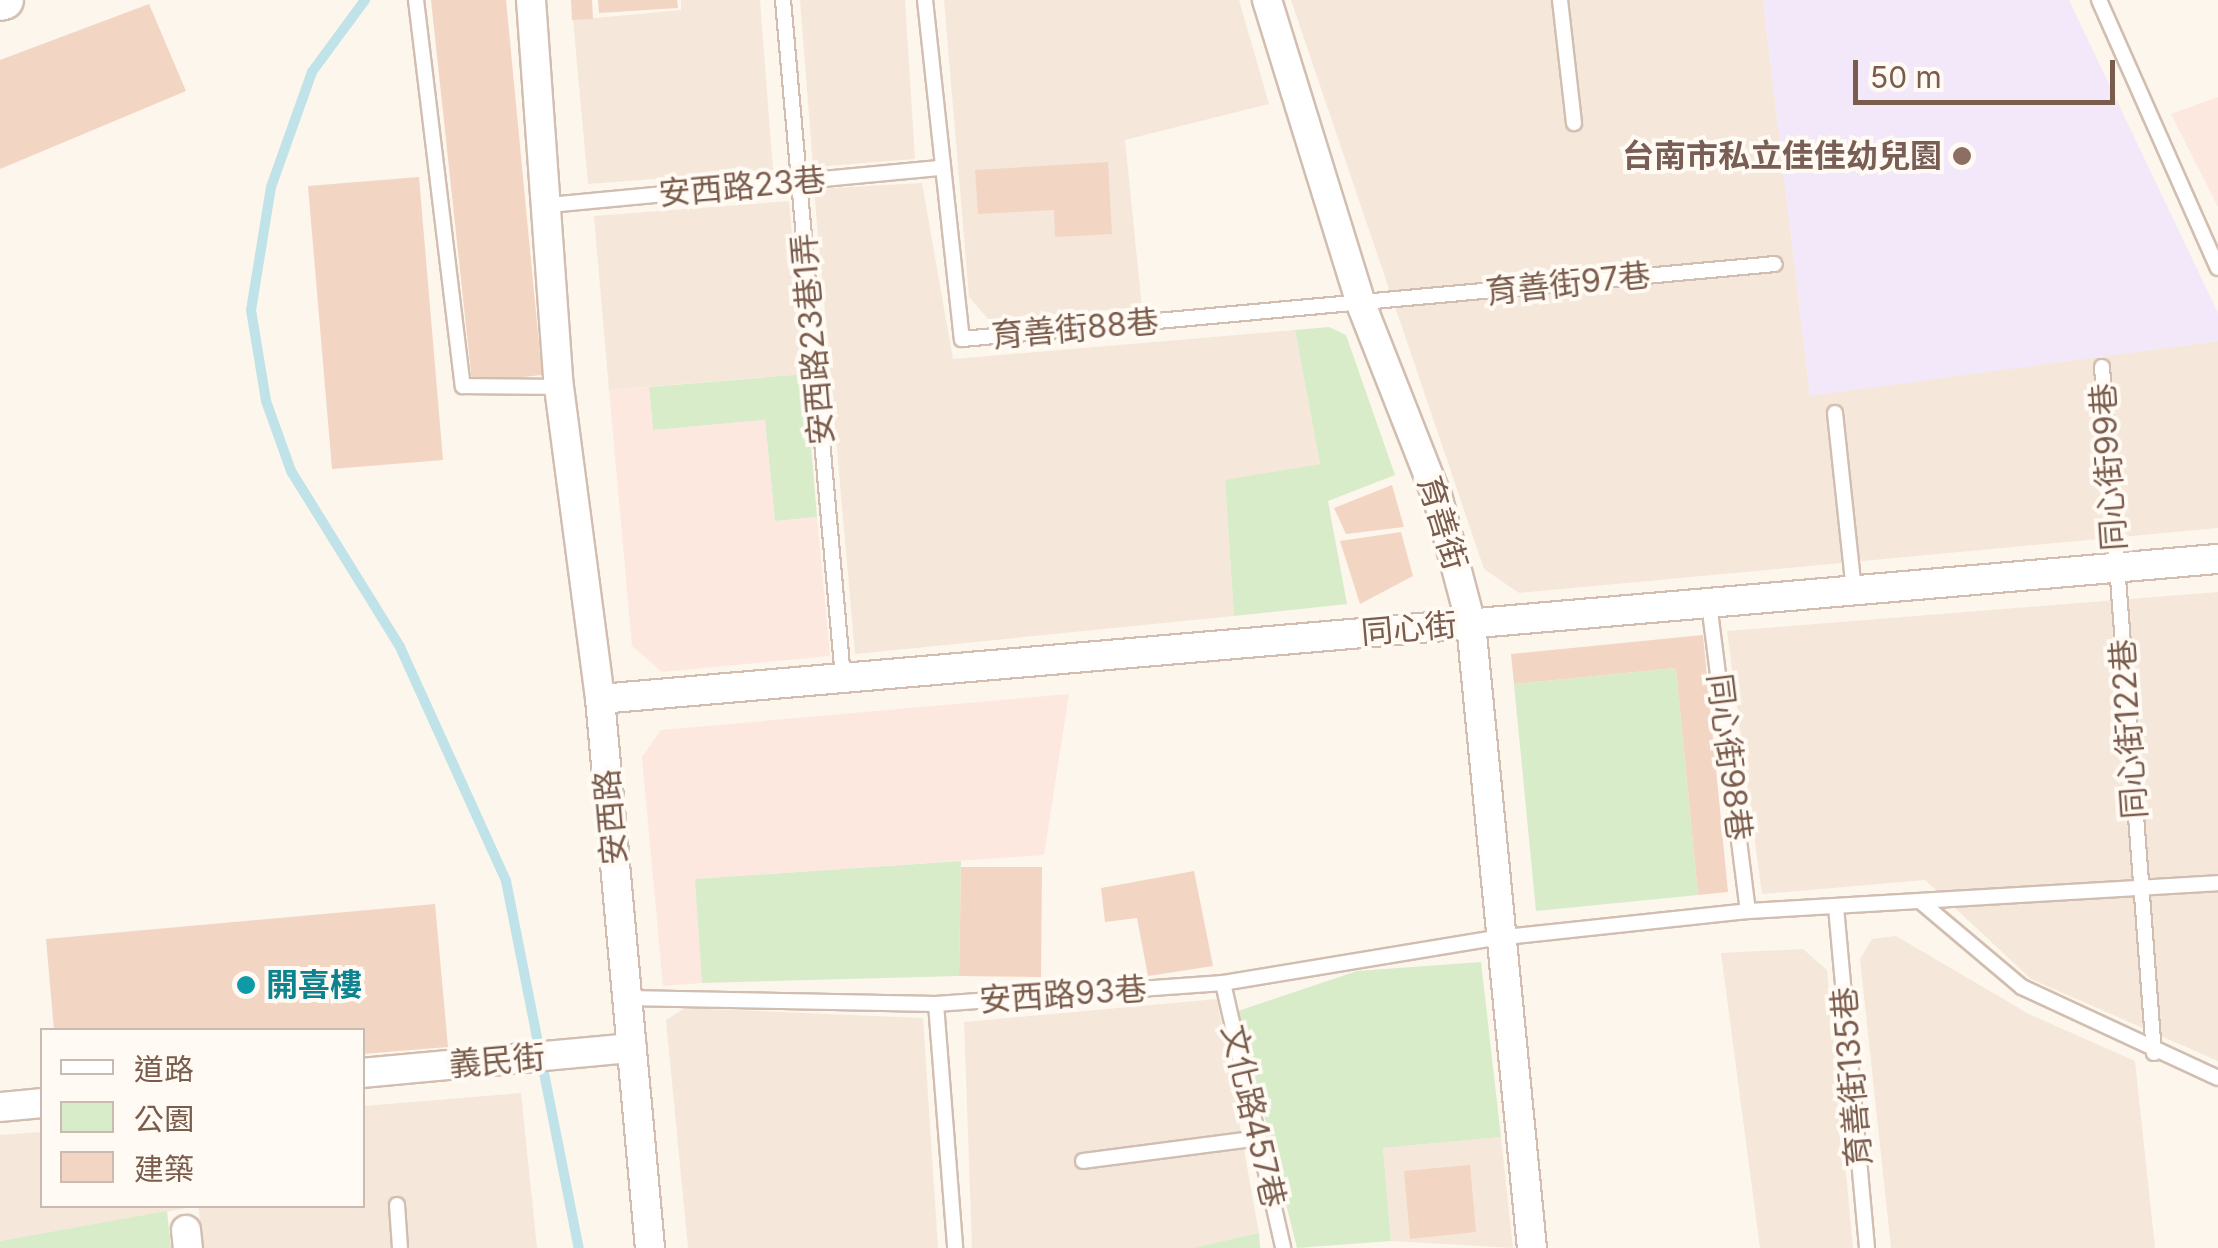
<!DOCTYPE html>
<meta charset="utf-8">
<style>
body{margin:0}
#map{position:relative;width:2218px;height:1248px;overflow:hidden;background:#fdf6ec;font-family:Inter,"Noto Sans TC",sans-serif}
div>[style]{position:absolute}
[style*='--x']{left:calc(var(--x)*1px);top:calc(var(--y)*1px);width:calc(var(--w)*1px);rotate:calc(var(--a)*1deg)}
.residential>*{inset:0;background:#f5e8da}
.commercial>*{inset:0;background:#fde8e0}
.education>*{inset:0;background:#f3e8fa}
.green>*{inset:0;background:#d8ecc9}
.stream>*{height:10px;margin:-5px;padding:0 5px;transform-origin:5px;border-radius:5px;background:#bfe3e8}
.building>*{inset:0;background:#f3d5c3}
.roads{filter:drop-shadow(2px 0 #d1beb0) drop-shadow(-2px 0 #d1beb0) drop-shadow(0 2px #d1beb0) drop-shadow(0 -2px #d1beb0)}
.lane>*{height:14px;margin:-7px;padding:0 7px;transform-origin:7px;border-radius:7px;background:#fff}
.street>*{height:28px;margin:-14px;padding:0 14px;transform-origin:14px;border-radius:14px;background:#fff}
.secondary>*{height:38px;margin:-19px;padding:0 19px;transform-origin:19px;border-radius:19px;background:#fff}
.dots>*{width:28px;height:28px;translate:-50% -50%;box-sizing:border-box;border:5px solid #fffaf3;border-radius:50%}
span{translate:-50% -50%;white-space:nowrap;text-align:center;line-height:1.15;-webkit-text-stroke:8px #fffaf3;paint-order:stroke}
.education-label{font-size:32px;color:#785e54;font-weight:700}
.right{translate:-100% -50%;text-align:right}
.street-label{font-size:32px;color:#7a5c4d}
.culture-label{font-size:32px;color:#0d838f;font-weight:700}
.left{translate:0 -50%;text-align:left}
.legend{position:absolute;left:40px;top:1028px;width:325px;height:180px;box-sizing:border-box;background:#fffaf3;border:2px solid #cabbb1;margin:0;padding:12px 18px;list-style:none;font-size:30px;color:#7a5c4d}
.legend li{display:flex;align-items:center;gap:20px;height:50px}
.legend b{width:50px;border:2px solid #cabbb1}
.scale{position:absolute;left:1853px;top:60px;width:262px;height:45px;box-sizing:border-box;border:5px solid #7a5c4d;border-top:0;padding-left:12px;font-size:30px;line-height:35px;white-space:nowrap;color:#7a5c4d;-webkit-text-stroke:8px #fffaf3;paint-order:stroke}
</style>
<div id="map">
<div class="residential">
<i style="clip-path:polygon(681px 0,760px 0,773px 170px,588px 184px,573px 20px,681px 10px)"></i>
<i style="clip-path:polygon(800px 0,905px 0,915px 159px,813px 167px)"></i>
<i style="clip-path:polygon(944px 0,1239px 0,1269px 104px,1125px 140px,1142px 307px,989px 320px,969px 297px)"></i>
<i style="clip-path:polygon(1291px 0,1763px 0,1810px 395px,2218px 341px,2218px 528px,1519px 593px,1484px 569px)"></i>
<i style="clip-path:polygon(922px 183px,953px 359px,1295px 330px,1320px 464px,1225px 481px,1234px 616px,855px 654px,814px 189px)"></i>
<i style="clip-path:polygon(789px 201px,805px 374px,609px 390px,594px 216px)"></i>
<i style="clip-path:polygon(2218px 592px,2218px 1061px,2031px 979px,1925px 880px,1762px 894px,1727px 631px)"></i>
<i style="clip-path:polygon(1896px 936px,2029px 1014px,2135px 1061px,2155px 1248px,1891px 1248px,1860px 959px,1872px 939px)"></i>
<i style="clip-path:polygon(1803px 949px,1827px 970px,1853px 1248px,1760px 1248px,1721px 953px)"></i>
<i style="clip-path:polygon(1217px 999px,1259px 1233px,1192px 1248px,972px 1248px,964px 1022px)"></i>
<i style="clip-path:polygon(685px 1008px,923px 1018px,938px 1248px,688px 1248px,666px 1020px)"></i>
<i style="clip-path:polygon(521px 1093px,537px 1248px,204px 1248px,198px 1206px,0 1241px,0 1135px,42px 1132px,42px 1206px,362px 1206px,363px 1106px)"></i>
<i style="clip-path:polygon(1501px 1137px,1513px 1248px,1391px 1241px,1383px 1148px)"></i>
</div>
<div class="commercial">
<i style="clip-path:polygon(2218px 97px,2218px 207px,2171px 114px)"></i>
<i style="clip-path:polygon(649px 387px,653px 430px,765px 420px,775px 521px,817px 517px,830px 656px,662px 672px,632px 646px,609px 390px)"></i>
<i style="clip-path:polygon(1069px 694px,1044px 855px,696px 879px,702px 983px,663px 986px,642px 757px,661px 730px)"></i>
</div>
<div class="education">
<i style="clip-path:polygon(1763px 0,2069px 0,2218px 313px,2218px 341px,1810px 396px)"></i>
</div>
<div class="green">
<i style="clip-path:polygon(1329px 327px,1346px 335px,1395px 475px,1328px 501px,1347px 604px,1234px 616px,1225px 480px,1320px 464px,1295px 330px)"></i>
<i style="clip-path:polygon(805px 374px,817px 517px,775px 521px,765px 420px,653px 430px,649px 387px)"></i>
<i style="clip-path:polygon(1676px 668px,1698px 895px,1536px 911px,1514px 684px)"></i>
<i style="clip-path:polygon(961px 861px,959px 976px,702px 983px,695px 879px)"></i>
<i style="clip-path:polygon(1481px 962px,1501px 1137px,1383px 1148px,1391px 1241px,1297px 1248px,1238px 1011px,1357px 971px)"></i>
<i style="clip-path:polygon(167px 1211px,171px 1248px,0 1248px,0 1241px)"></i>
<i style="clip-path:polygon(1259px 1233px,1260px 1248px,1192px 1248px)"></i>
</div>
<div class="stream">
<i style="--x:365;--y:0;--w:89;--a:126.4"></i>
<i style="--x:312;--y:72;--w:122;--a:109.6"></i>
<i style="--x:271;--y:187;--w:125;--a:99.2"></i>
<i style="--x:251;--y:310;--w:92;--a:80.6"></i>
<i style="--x:266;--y:401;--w:74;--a:70.3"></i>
<i style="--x:291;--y:471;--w:207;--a:58.2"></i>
<i style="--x:400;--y:647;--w:257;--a:65.6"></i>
<i style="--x:506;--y:881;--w:374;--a:78.8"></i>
</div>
<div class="building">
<i style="clip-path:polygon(431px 0,506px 0,542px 375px,472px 382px)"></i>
<i style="clip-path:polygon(571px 0,592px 0,593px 19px,572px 20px)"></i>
<i style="clip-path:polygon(598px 0,677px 0,678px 8px,599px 13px)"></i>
<i style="clip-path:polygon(149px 4px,186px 91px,0 169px,0 60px)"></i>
<i style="clip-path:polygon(1108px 162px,1112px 234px,1055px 237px,1054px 210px,978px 214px,975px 170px)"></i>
<i style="clip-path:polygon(419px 177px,443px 460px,332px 469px,308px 186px)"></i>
<i style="clip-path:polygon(1392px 485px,1404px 527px,1346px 534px,1334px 508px)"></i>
<i style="clip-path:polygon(1401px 532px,1413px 576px,1360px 604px,1340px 541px)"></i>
<i style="clip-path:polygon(1703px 635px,1728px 892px,1698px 895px,1676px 668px,1514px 684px,1511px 654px)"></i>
<i style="clip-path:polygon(961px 867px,1042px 867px,1041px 977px,959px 976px)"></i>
<i style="clip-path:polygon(1194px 871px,1213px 966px,1148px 976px,1137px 918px,1105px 922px,1101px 888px)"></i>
<i style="clip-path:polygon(435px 904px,448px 1047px,362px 1054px,362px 1030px,54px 1030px,46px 939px)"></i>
<i style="clip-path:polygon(1470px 1165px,1476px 1232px,1410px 1239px,1404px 1171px)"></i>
</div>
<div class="roads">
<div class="lane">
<i style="--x:416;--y:0;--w:389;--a:83.1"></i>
<i style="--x:463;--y:386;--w:96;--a:0.6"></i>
<i style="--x:783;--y:0;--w:681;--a:84.94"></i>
<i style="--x:925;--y:0;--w:341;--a:83.8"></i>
<i style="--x:962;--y:339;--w:816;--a:-5.27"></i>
<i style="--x:1560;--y:0;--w:124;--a:83.5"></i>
<i style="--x:2099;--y:0;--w:293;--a:66.1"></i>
<i style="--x:548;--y:205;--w:391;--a:-5.4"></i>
<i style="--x:2102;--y:367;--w:688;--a:85.67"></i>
<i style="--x:1835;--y:413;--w:179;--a:83.9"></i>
<i style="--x:1709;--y:603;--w:310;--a:82.8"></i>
<i style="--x:1921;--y:902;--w:132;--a:40.1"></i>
<i style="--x:2022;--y:987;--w:216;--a:24.9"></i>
<i style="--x:1836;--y:907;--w:342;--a:84.8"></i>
<i style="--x:1223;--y:983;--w:272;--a:77.2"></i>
<i style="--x:627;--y:998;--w:309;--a:1.1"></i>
<i style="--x:936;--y:1004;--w:288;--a:-4.2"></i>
<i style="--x:1223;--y:983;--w:277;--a:-9.4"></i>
<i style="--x:1496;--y:938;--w:253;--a:-6.1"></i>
<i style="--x:1748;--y:911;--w:471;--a:-3.4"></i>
<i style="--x:936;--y:1004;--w:245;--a:85.5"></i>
<i style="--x:1083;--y:1161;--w:177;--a:-7.4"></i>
<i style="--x:397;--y:1205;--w:43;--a:86"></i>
</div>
<div class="street">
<i style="--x:531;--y:0;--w:388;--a:85.9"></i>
<i style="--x:559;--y:387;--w:315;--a:82.5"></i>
<i style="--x:600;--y:699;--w:551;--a:84.8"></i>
<i style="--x:1267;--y:0;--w:318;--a:72.8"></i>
<i style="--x:1361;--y:304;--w:210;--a:68.5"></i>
<i style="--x:1438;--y:499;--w:129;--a:75.2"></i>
<i style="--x:1471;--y:624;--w:627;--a:84.42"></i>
<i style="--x:600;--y:699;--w:1624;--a:-4.95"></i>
<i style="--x:362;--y:1073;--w:271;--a:-5.3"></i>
<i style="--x:0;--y:1107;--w:42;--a:-5.4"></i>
<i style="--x:186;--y:1230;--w:18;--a:84"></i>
</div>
<div class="secondary">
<i style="--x:0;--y:1;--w:4;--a:-14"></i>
</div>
</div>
<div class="dots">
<i style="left:1962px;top:156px;background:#8d6e63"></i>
<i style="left:246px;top:985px;background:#0f9aa8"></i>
</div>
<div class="education-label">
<span class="right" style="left:1942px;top:156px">台南市私立佳佳幼兒園</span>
</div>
<div class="street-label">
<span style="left:742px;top:187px;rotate:-5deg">安西路23巷</span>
<span style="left:1568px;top:284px;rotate:-6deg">育善街97巷</span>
<span style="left:1075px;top:329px;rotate:-5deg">育善街88巷</span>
<span style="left:813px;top:339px;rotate:-95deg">安西路23巷1弄</span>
<span style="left:2109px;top:467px;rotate:-94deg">同心街99巷</span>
<span style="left:1442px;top:523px;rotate:73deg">育善街</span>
<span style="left:1409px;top:629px;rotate:-5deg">同心街</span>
<span style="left:2129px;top:729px;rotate:-94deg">同心街122巷</span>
<span style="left:1729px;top:757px;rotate:83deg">同心街98巷</span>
<span style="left:611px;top:817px;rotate:-95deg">安西路</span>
<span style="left:1063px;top:995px;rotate:-4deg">安西路93巷</span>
<span style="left:497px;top:1061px;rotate:-5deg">義民街</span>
<span style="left:1852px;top:1077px;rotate:-95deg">育善街135巷</span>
<span style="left:1253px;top:1116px;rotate:77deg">文化路457巷</span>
</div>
<div class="culture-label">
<span class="left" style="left:266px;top:985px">開喜樓</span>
</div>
<ul class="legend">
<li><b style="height:12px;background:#fff"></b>道路</li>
<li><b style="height:28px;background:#d8ecc9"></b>公園</li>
<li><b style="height:28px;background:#f3d5c3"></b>建築</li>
</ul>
<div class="scale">50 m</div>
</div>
